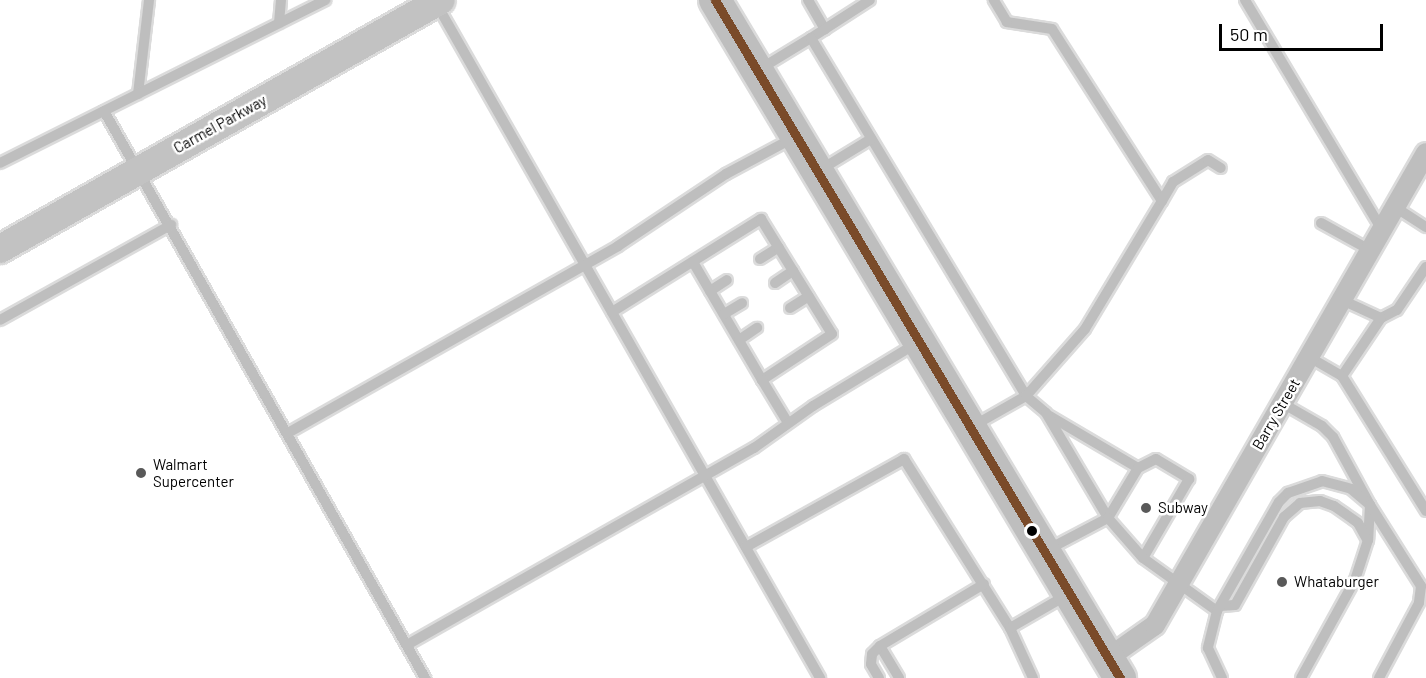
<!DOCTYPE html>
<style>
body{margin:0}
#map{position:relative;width:1426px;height:678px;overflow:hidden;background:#fff;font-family:Barlow,sans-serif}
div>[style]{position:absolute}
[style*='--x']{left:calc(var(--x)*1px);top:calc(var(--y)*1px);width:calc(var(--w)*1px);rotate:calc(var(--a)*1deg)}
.roads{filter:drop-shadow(2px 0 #dbdbdb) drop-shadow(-2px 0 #dbdbdb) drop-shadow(0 2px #dbdbdb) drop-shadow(0 -2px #dbdbdb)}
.lane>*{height:10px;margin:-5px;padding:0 5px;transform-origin:5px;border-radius:5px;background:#bebebe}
.street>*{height:20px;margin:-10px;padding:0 10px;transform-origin:10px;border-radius:10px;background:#bebebe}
.secondary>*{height:28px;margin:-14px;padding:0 14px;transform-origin:14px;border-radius:14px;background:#c2c2c2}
.primary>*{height:32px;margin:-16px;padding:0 16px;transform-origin:16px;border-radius:16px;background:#bebebe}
.bus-1>*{height:9px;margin:-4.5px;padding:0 4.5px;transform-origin:4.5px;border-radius:4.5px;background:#7a4b2a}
.dots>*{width:16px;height:16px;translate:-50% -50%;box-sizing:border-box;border:3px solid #fff;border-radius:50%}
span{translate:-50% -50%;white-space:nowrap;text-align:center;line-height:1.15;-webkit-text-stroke:5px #fff;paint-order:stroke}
.street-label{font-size:15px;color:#000}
.poi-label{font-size:15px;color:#000}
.left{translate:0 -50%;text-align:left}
.scale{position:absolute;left:1219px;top:24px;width:164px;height:27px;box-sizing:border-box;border:3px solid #000;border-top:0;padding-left:8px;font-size:18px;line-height:21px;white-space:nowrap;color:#000;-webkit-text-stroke:4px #fff;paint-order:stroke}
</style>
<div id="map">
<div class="roads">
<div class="lane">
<i style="--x:808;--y:0;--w:34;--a:60"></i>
<i style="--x:1245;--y:0;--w:268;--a:59.2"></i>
<i style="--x:436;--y:3;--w:777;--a:60.36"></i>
<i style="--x:279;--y:23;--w:23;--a:-85"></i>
<i style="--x:811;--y:38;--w:70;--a:-32.8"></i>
<i style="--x:760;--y:69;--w:60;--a:-31.3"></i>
<i style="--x:811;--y:38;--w:418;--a:59"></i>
<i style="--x:1026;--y:396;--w:89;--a:-48.6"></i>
<i style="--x:1085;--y:329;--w:149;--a:-59"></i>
<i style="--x:1162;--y:201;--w:204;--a:-122.6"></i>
<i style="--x:1052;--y:29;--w:46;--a:-171.2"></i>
<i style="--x:1007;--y:22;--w:26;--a:-121"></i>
<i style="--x:138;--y:94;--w:95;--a:-83.3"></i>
<i style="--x:104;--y:111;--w:652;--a:60.48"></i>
<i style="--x:0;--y:163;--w:364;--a:-26.6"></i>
<i style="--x:820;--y:170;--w:60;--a:-31.3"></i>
<i style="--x:1162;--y:201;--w:22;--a:-60"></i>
<i style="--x:1173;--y:182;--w:41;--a:-32.2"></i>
<i style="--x:1208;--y:160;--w:15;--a:32"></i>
<i style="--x:1395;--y:207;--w:37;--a:33"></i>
<i style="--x:1321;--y:223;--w:56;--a:28.9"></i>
<i style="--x:760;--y:259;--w:22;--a:-32"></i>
<i style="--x:775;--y:283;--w:22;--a:-34"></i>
<i style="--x:710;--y:291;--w:20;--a:-33"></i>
<i style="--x:790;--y:308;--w:22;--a:-32"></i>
<i style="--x:612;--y:312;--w:176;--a:-32"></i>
<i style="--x:761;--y:219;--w:135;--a:58.3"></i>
<i style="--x:832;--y:334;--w:84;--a:146.7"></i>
<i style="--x:762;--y:380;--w:137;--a:-120.3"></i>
<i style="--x:724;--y:314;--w:21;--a:-31"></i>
<i style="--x:1381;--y:318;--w:18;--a:-27"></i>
<i style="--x:1397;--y:310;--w:52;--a:-56"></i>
<i style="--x:0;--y:320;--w:196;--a:-29.1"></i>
<i style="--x:739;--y:340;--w:22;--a:-34"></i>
<i style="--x:1309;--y:357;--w:38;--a:30"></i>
<i style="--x:1342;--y:376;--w:70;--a:-56.1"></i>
<i style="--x:1381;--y:318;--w:43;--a:-155.2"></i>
<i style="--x:1342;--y:376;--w:159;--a:58.1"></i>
<i style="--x:762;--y:380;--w:50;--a:58.8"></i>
<i style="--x:1282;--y:403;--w:46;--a:29.9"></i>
<i style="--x:1322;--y:426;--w:16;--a:45"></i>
<i style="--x:1333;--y:437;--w:77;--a:61.4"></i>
<i style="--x:1370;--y:505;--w:35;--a:93"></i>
<i style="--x:1368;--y:540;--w:40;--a:108"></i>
<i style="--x:1356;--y:578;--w:114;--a:118.8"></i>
<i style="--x:1048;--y:415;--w:104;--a:30.5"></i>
<i style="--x:973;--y:426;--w:61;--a:-29.5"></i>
<i style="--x:1026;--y:396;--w:26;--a:40"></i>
<i style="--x:1046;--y:413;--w:122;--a:59.4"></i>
<i style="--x:1108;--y:518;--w:58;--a:-59"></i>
<i style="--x:1138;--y:468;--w:20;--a:-27"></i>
<i style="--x:1156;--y:459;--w:39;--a:31"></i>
<i style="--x:1189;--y:479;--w:91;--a:120.2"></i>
<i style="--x:288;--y:433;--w:379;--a:-29.5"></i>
<i style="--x:618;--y:246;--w:130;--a:-33.7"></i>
<i style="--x:726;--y:174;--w:78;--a:-28.2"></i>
<i style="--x:746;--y:547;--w:181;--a:-29.1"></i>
<i style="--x:904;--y:459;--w:199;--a:57.9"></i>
<i style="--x:1010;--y:628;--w:55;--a:65.3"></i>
<i style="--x:1047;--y:550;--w:69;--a:-27.7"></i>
<i style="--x:1108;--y:518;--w:53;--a:48.8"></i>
<i style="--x:1143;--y:558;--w:91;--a:35.6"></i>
<i style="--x:1217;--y:611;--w:38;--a:104"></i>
<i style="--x:1208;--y:648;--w:33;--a:65"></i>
<i style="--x:1220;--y:606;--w:15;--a:-4"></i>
<i style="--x:1235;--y:605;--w:101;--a:-60.9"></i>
<i style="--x:1284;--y:517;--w:21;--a:-41"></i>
<i style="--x:1300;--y:503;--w:20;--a:-6"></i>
<i style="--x:1320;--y:501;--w:15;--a:20"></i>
<i style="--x:1334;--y:506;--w:29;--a:35"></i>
<i style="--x:1358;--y:523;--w:18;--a:61"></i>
<i style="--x:1217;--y:611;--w:125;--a:-60.4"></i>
<i style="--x:1279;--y:502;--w:13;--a:-45"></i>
<i style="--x:1288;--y:493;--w:36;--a:-19"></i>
<i style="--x:1322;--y:481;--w:30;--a:15"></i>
<i style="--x:1351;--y:489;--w:25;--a:40"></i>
<i style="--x:1370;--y:505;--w:96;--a:57.8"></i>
<i style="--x:1421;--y:586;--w:17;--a:97"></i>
<i style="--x:1419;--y:603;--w:85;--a:118.1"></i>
<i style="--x:1010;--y:628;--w:66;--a:-30.1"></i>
<i style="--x:407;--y:645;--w:399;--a:-29.6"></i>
<i style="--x:754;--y:448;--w:72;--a:-35.4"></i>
<i style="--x:813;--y:406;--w:122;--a:-31.2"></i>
<i style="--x:880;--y:646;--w:37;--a:59"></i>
<i style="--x:879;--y:678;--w:16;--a:-120"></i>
<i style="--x:871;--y:664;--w:10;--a:-84"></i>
<i style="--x:872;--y:654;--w:11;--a:-45"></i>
<i style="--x:880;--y:646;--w:121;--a:-30.8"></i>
</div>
<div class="street">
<i style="--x:1108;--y:658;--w:57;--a:-35.1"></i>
<i style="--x:1155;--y:625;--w:544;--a:-60.14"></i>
</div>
<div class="secondary">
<i style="--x:0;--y:249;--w:506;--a:-29.45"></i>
</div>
<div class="primary">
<i style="--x:715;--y:0;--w:790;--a:59.15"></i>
</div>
</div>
<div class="bus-1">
<i style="--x:715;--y:0;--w:790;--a:59.15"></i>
</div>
<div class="dots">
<i style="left:141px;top:473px;background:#595959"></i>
<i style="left:1146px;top:508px;background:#595959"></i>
<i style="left:1032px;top:531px;background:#000"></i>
<i style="left:1282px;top:582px;background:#595959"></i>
</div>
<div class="street-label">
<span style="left:220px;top:124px;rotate:-29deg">Carmel Parkway</span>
<span style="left:1276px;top:414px;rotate:-60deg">Barry Street</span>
</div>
<div class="poi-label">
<span class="left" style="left:153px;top:473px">Walmart<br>Supercenter</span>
<span class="left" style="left:1158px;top:508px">Subway</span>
<span class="left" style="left:1294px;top:582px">Whataburger</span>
</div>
<div class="scale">50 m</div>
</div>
